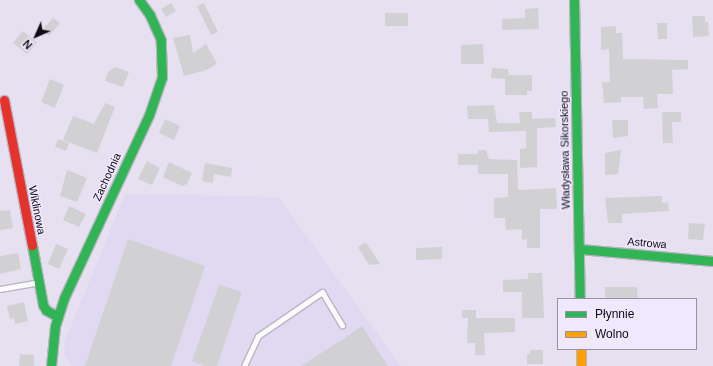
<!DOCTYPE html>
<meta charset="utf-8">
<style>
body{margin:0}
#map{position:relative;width:713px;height:366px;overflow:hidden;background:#e6e0f0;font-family:Arial,sans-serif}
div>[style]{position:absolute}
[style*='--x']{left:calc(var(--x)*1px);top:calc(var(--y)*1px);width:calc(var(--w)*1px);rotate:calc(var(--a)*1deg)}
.built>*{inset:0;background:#e1d8f2}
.building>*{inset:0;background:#d1d1d3}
.roads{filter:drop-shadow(1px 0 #b9b5c1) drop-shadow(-1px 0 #b9b5c1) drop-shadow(0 1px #b9b5c1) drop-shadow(0 -1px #b9b5c1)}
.lane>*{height:5px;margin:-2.5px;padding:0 2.5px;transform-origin:2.5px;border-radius:2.5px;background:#fbfafd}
.fast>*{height:9px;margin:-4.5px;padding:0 4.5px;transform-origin:4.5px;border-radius:4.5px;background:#30b455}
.slow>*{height:9px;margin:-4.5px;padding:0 4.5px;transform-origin:4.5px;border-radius:4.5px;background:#ff9f0a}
.jam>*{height:9px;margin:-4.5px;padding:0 4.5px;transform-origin:4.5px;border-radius:4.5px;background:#e5322d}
span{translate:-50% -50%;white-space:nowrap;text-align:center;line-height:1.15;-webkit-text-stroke:3px #f0e8ff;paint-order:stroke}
.street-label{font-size:11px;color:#0f0c15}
.legend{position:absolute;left:557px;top:298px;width:140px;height:52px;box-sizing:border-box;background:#f0e8ff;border:1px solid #9690a1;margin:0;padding:5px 7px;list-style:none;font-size:12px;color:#0f0c15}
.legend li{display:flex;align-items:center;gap:8px;height:20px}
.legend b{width:20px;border:1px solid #9690a1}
.north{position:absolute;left:16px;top:16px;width:40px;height:40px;-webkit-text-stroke:3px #f0e8ff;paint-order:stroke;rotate:225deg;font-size:11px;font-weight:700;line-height:16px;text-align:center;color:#0f0c15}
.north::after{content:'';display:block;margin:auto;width:14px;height:18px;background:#0f0c15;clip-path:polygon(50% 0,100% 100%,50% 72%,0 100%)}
</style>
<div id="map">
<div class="built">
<i style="clip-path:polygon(125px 194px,278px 197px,401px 366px,72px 366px,64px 356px,65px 341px)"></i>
</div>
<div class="building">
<i style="clip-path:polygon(171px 3px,176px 11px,166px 17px,161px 9px)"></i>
<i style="clip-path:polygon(204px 3px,218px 32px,211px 35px,197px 6px)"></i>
<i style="clip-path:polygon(538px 8px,539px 29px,502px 30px,502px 19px,525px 18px,525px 9px)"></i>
<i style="clip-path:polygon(385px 13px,408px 13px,408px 26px,385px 26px)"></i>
<i style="clip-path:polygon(692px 16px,705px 16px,705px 22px,708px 22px,709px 36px,693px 37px)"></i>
<i style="clip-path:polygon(53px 18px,60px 23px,49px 36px,42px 30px)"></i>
<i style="clip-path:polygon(657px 23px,667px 23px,667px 39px,658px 39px)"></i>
<i style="clip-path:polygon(616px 26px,616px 33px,622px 33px,623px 59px,688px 60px,688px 69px,672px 70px,673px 94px,657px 94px,658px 108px,644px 109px,643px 97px,621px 97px,621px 102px,604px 103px,602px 82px,610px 82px,609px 49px,601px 50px,601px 27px)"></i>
<i style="clip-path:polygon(23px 31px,37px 43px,27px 54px,13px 43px)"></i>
<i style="clip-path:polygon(190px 35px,193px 53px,206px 44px,217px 64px,206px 70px,184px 76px,173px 38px)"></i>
<i style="clip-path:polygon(483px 44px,484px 64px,461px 64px,461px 45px)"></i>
<i style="clip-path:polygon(115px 67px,129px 72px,123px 87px,105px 81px,108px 72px)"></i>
<i style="clip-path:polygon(492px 68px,508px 69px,509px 75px,532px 75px,532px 91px,527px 91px,527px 95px,505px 95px,505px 79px,491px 78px)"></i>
<i style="clip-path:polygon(50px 79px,64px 85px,55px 108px,41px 102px)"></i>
<i style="clip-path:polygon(105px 103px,115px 107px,97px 153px,63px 140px,73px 116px,94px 124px)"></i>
<i style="clip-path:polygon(494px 105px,497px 123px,520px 123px,519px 112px,532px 112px,532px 119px,555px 118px,556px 127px,537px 128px,537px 167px,520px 168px,520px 149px,526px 148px,526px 131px,489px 132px,488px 119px,468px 119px,467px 106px)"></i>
<i style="clip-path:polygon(662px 112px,681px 112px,681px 122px,672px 122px,673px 143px,663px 143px)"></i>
<i style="clip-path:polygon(165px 119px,180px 126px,174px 140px,159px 133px)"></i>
<i style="clip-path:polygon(612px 120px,628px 120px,628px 136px,613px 138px)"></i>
<i style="clip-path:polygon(58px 139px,69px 143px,66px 151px,55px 147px)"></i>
<i style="clip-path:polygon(478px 150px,486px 150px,489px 159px,517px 160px,518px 190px,556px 188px,557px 209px,540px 209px,540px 248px,527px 248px,527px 239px,522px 240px,522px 229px,506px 230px,505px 218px,494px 218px,494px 198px,508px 197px,508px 174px,478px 174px,478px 165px,458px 165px,458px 154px,478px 154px)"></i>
<i style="clip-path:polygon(621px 150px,618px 174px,605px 175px,605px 153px)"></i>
<i style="clip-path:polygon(147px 161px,160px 168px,152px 185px,138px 179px)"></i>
<i style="clip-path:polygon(169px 162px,192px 173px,187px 184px,182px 186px,163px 177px)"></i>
<i style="clip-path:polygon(205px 163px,232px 168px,231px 177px,214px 174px,213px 183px,202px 181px)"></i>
<i style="clip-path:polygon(67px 170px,87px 178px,77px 202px,60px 196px)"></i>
<i style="clip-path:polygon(662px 196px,662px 203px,668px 202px,669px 211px,622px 214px,622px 223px,608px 223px,605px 198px)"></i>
<i style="clip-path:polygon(69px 206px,86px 214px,79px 227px,63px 220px)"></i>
<i style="clip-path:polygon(10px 210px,13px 228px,0 230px,0 211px)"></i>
<i style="clip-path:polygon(689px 223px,705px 224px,703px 240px,688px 239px)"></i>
<i style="clip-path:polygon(128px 239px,205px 266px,171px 366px,85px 366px)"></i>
<i style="clip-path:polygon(366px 242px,380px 264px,369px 265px,358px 247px)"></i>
<i style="clip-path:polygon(56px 244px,68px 249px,59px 269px,48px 264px)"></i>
<i style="clip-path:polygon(442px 247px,442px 259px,416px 260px,416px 248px)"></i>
<i style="clip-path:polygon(18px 253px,21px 269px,0 274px,0 256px)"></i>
<i style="clip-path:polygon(528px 273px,542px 273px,544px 318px,522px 318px,522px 292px,503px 292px,503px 280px,528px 279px)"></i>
<i style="clip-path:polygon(219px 285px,242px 292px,217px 366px,205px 366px,192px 361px)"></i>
<i style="clip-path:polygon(605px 287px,637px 287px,638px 298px,605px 299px)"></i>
<i style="clip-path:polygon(24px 302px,28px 321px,15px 324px,14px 318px,10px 319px,7px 306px)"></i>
<i style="clip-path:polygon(462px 310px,476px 310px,476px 318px,515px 318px,515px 332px,484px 333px,485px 355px,475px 355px,475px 343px,467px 343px,468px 318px,462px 318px)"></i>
<i style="clip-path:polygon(362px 326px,388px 366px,301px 366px,348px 336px)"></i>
<i style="clip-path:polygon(530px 350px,543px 350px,543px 364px,527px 364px,527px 354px,530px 354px)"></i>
<i style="clip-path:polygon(20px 354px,34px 355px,34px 366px,19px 366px)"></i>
</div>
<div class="roads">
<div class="lane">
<i style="--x:0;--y:289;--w:39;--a:-10"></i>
<i style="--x:244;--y:366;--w:33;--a:-65"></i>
<i style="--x:258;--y:336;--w:78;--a:-34.5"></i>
<i style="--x:322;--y:292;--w:39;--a:59"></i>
</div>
<div class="fast">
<i style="--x:574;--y:0;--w:299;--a:88.9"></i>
<i style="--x:32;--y:245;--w:61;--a:79.6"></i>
<i style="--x:43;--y:305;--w:6;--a:59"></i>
<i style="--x:46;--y:310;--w:14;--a:30"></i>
<i style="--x:579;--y:249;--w:135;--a:5.1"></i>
<i style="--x:51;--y:366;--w:40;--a:-84.3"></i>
<i style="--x:55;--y:326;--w:29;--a:-72"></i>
<i style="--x:64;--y:298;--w:202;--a:-65.1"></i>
<i style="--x:149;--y:115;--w:40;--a:-71.1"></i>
<i style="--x:162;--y:77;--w:37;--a:-92"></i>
<i style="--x:161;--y:40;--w:27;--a:-114"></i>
<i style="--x:150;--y:15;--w:19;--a:-126"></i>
</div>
<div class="slow">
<i style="--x:581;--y:349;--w:17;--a:90"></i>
</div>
<div class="jam">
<i style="--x:4;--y:100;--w:148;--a:79.1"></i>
</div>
</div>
<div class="street-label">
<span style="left:565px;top:150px;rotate:-91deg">Władysława Sikorskiego</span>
<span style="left:107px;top:177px;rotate:-65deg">Zachodnia</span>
<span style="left:37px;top:210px;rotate:79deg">Wiklinowa</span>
<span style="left:647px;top:243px;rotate:5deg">Astrowa</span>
</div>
<ul class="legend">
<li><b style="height:5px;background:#30b455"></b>Płynnie</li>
<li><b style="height:5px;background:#ff9f0a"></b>Wolno</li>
</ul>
<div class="north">N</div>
</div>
